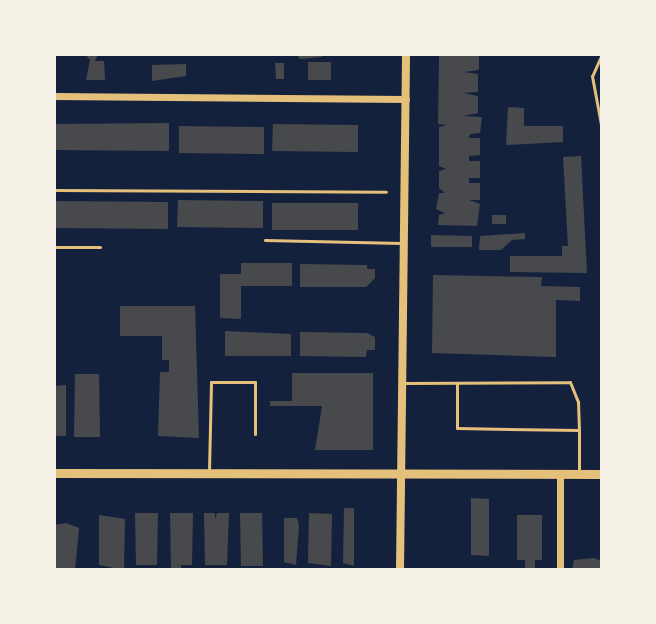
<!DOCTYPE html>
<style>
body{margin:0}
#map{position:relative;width:656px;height:624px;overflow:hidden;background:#14213d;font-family:"Public Sans",sans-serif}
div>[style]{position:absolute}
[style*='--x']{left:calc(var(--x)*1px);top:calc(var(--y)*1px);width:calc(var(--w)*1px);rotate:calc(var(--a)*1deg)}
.building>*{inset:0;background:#48494c}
.path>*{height:3px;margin:-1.5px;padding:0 1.5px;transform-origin:1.5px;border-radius:1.5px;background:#e5c07b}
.service>*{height:3px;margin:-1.5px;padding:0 1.5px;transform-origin:1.5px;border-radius:1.5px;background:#e5c07b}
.minor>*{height:7px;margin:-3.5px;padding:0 3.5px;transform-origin:3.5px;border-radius:3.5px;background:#e5c07b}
.tertiary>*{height:8px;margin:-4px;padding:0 4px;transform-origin:4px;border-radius:4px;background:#e5c07b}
.secondary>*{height:9px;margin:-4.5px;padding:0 4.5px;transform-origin:4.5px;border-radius:4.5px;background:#e5c07b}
span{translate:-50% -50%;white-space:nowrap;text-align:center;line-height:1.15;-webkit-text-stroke:6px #f6f1e7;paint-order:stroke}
.frame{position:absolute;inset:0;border:56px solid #f6f1e7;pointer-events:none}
</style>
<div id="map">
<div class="building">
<i style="clip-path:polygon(85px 54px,98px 54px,95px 61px,104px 61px,105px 80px,86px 80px,90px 60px)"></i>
<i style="clip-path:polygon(296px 54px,322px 54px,322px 57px,300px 59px)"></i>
<i style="clip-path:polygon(439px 54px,479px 54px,479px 70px,464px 72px,478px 74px,478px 92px,463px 93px,478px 96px,478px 113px,463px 116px,482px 117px,480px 133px,470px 134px,469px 138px,480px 138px,480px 155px,469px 156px,469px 161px,480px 161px,480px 178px,469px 178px,469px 183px,480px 183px,480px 200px,469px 200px,480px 204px,477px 226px,438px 225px,439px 215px,445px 213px,436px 209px,439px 193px,445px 193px,439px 188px,439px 171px,446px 169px,439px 166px,439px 127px,447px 125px,438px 124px)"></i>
<i style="clip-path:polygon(308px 62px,331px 62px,331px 80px,308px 80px)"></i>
<i style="clip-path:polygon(275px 63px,284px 63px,284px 79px,276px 79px)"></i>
<i style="clip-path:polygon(186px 64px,186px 76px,152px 81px,152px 65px)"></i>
<i style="clip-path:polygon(508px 107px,524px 108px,524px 126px,563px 126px,563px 142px,506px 145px)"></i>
<i style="clip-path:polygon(169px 123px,169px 151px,54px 150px,54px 124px)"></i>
<i style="clip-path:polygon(273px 124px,358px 125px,358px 152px,272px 151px)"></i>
<i style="clip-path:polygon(179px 126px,264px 127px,264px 154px,179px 153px)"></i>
<i style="clip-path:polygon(581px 156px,587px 273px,510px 272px,510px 256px,562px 256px,562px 246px,568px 246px,563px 157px)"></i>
<i style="clip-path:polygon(178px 200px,263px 201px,263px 228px,177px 227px)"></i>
<i style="clip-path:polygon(54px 201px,168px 202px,168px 229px,54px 228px)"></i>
<i style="clip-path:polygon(272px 203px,358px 203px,358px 230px,272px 230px)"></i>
<i style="clip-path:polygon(492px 215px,506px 215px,506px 224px,492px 224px)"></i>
<i style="clip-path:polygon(525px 233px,525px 239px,512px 240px,501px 250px,479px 250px,480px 236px)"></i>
<i style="clip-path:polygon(431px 235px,472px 236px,472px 247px,431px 247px)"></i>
<i style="clip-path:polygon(241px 263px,292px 263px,292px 286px,241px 286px,241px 319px,220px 318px,220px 274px,241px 274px)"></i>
<i style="clip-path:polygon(300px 264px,367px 265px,367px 269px,375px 269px,375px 278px,366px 287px,300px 287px)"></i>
<i style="clip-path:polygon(433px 275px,542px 277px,541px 286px,580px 287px,580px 301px,556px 300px,556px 357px,432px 353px)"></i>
<i style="clip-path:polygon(120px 306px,195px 306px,199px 438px,158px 436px,160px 372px,169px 372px,169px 360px,162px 360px,162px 336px,120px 336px)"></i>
<i style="clip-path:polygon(225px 331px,291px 334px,291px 356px,225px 356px)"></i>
<i style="clip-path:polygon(300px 332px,367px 333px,375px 337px,375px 350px,367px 350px,366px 357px,300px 356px)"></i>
<i style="clip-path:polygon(292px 373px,373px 373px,373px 450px,315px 450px,322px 406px,270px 406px,270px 401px,292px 401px)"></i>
<i style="clip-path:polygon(75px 374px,99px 374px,100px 437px,74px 437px)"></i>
<i style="clip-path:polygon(66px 385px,66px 436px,54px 436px,54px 386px)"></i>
<i style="clip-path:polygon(471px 498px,489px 499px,489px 556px,471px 555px)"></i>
<i style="clip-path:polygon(344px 508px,354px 508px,354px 566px,343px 563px)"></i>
<i style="clip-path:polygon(135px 513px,158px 513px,157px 565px,136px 565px)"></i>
<i style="clip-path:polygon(170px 513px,193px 513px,192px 565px,181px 565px,181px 570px,171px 568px)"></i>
<i style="clip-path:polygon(204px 513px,215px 513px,215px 519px,217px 513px,229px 513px,227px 565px,205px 565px)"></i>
<i style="clip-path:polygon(240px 513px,262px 513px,263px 566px,241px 566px)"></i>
<i style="clip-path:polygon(309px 513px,332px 514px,331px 566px,308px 563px)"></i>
<i style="clip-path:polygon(99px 515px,125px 519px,124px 570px,99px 565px)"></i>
<i style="clip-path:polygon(517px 515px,542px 515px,542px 560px,535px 560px,535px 569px,525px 569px,525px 560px,517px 560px)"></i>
<i style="clip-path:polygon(284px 518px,297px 518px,299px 526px,296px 565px,284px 562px)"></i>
<i style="clip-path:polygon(66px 523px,79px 528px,75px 570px,54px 570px,54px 525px)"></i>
<i style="clip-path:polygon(594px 558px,602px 561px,602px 570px,572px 570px,574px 560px)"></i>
</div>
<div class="path">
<i style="--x:54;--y:190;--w:332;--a:0.3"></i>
</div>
<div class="service">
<i style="--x:602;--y:54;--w:24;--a:114"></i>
<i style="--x:592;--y:76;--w:55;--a:79.5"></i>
<i style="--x:265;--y:240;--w:136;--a:1.3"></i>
<i style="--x:54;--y:247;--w:46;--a:0"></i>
<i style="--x:405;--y:383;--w:165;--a:-0.3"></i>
<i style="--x:570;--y:382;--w:22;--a:68"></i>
<i style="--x:578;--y:402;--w:28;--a:88"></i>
<i style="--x:579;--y:430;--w:122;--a:-179.1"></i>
<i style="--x:457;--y:428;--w:44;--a:-90"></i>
<i style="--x:579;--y:430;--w:40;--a:90"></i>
<i style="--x:209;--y:471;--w:89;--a:-88.7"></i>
<i style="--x:211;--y:382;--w:44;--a:0"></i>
<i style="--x:255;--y:382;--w:52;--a:90"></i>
</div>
<div class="minor">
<i style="--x:54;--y:96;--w:352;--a:0.5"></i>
<i style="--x:560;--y:570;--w:96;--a:-90"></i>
</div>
<div class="tertiary">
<i style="--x:400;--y:570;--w:516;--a:-89.33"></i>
</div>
<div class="secondary">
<i style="--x:54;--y:473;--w:548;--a:0.1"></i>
</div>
<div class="frame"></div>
</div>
